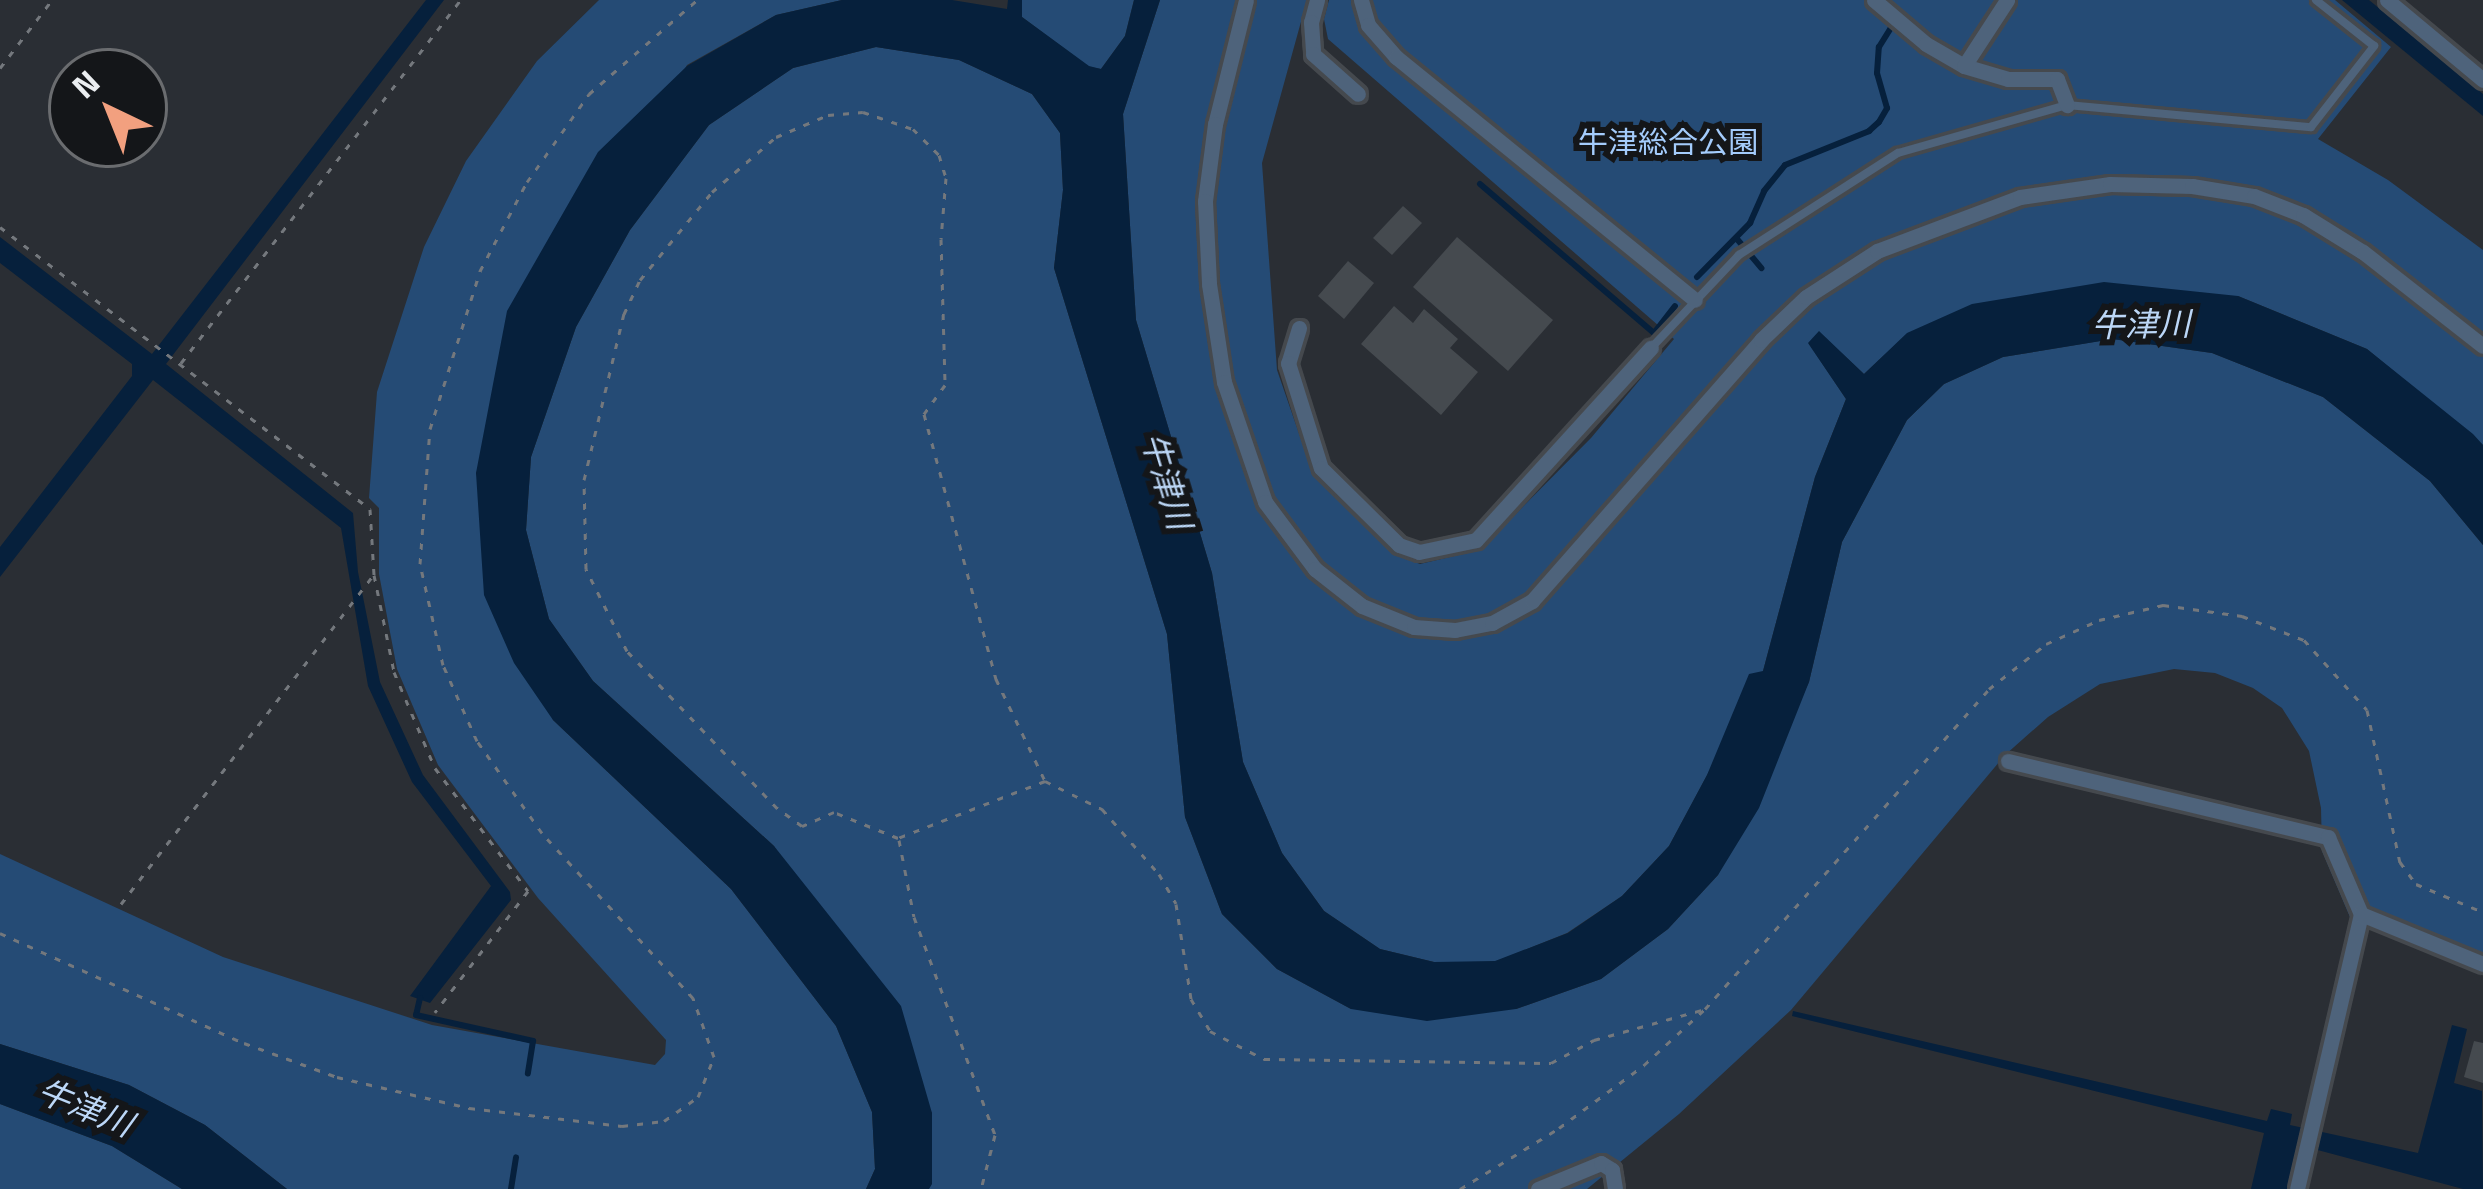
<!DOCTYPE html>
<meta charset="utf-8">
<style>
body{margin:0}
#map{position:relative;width:2483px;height:1189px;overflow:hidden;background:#2a2e34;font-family:"Titillium Web","Noto Sans JP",sans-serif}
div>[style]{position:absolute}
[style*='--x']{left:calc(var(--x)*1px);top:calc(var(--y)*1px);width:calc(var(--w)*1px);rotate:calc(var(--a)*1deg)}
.green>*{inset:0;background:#254b75}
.water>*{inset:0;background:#06203c}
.stream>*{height:6px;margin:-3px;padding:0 3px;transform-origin:3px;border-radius:3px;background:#06203c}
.building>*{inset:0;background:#454a4f}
.path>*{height:3px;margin-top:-1.5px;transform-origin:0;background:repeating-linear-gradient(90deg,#74787d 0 6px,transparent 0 15px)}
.roads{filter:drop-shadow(3px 0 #45494e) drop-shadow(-3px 0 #45494e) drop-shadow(0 3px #45494e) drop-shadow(0 -3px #45494e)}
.lane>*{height:8px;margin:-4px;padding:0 4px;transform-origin:4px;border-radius:4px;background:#4e637b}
.street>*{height:15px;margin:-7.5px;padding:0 7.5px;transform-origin:7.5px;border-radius:7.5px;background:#4e637b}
span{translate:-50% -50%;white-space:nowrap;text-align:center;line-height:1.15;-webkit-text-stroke:12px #141619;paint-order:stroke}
.park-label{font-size:30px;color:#a4ccfc}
.water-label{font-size:33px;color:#bcd7f7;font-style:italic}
.north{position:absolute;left:48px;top:48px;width:120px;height:120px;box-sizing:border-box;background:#141619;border:3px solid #6a6c6f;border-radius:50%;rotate:317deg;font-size:33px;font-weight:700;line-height:48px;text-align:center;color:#ebeef1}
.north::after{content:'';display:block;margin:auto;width:42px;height:54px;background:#f2a07f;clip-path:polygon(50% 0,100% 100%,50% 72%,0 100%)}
</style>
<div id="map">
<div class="green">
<i style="clip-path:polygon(599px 0,842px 0,776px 15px,687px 65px,476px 473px,553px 720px,731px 889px,836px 1026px,872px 1112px,875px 1169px,866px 1189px,287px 1189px,205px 1125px,129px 1085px,0 1044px,0 854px,223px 957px,432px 1025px,655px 1065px,665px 1054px,666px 1040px,538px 898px,438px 765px,397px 669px,379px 574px,379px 508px,369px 498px,377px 392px,424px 247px,466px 161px,537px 61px)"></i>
<i style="clip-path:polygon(1022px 0,1134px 0,1125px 36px,1101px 69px,1089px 67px,1022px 17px)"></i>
<i style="clip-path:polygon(1160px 0,1307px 0,1262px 163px,1277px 370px,1313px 474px,1398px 556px,1420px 564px,1480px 550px,1591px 438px,1674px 339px,1328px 39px,1324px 19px,1329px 0,2335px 0,2391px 47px,2318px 139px,2388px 180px,2483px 250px,2483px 445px,2367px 349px,2238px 296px,1908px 333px,1864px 374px,1819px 332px,1809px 344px,1846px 399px,1815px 477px,1763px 671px,1669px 846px,1622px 896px,1567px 933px,1495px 962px,1434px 962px,1380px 949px,1324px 911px,1282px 853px,1243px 762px,1212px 573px,1136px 320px,1123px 114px)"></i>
<i style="clip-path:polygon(876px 47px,959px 60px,1032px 94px,1060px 133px,1063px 190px,1054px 268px,1167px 634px,1185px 817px,1222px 914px,1277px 969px,1351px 1009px,1516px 1009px,1601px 979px,1668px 929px,1718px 875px,1809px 682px,1842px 542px,1907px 420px,1944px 384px,2003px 357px,2112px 339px,2212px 353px,2323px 397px,2430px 481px,2483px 545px,2483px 970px,2350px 917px,2322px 851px,2321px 808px,2309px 751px,2282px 708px,2253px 688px,2215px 673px,2174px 669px,2100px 684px,2048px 717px,2005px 755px,1791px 1010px,1679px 1114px,1587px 1189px,929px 1189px,932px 1113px,774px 846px,593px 681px,549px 619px,526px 530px,531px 457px,576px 327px,630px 230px,709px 125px,793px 68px)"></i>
<i style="clip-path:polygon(0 1104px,112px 1146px,182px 1189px,0 1189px)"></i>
</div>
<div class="water">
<i style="clip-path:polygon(426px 0,444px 0,166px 364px,353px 513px,358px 572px,380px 682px,423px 775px,510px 892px,511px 900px,430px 1003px,410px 996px,491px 886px,412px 782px,368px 686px,341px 528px,153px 380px,0 577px,0 547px,132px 376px,132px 364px,0 263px,0 237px,152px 354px)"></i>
<i style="clip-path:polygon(842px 0,952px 0,1007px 9px,1008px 0,1022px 0,1022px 17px,1089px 66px,1101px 69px,1125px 36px,1134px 0,1160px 0,1123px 114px,1136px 320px,1212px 573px,1243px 762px,1282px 853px,1324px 911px,1380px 949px,1434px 962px,1495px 961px,1568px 933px,1622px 896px,1669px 846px,1707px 775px,1749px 674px,1763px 671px,1815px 477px,1846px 399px,1808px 343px,1819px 331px,1864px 374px,1907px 333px,1972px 304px,2104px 282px,2238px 296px,2367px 349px,2473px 434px,2483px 445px,2483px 545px,2430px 481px,2323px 397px,2212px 353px,2113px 339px,2003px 357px,1944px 384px,1907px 420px,1842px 542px,1809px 682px,1759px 808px,1718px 875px,1668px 929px,1601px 979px,1516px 1009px,1427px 1021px,1351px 1009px,1277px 969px,1222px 914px,1185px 817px,1167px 634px,1054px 268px,1063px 190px,1060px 133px,1032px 94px,959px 60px,876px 47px,793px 68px,709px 125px,630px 230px,576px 327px,531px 457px,526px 530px,549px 619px,593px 681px,774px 846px,901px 1006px,932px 1113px,932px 1184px,929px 1189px,866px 1189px,875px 1169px,872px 1112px,836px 1026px,731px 889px,553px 720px,514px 663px,484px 595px,476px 473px,507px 311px,598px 152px,687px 66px,776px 15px)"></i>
<i style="clip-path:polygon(2342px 0,2369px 0,2483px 94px,2483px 116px)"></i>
<i style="clip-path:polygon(1793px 1011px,2267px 1121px,2271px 1109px,2292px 1114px,2290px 1125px,2418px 1153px,2452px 1025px,2467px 1029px,2454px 1083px,2482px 1091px,2483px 1189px,2463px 1189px,2299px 1145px,2287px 1189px,2251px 1189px,2264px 1133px,1792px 1016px)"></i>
<i style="clip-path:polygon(0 1044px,129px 1085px,205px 1125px,287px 1189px,182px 1189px,112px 1146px,0 1104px)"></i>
</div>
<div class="stream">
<i style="--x:1480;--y:184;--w:229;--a:40.6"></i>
<i style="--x:1654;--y:333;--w:34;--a:-52"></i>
<i style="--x:1737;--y:239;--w:38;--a:50"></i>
<i style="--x:1697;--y:277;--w:76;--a:-45.5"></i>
<i style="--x:1750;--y:223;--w:35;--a:-66"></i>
<i style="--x:1764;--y:191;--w:33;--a:-51"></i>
<i style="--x:1785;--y:165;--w:91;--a:-22"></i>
<i style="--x:1869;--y:131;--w:13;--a:-42"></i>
<i style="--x:1879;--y:122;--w:16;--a:-60"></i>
<i style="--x:1887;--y:108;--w:36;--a:-106"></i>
<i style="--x:1877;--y:73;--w:26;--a:-86"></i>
<i style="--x:1879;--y:47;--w:31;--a:-58"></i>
<i style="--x:420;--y:998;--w:17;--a:103"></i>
<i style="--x:416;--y:1015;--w:120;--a:12.5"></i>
<i style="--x:533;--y:1041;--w:33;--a:99"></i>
<i style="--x:511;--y:1189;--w:32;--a:-81"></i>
</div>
<div class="building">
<i style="clip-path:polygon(1403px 206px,1422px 223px,1392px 255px,1373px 238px)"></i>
<i style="clip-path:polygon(1457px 237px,1553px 320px,1508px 371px,1413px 287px)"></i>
<i style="clip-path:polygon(1348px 261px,1374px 283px,1344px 319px,1318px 296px)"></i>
<i style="clip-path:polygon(1394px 306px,1413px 323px,1424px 309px,1458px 339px,1450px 348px,1478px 372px,1441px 415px,1361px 344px)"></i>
<i style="clip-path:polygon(2474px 1041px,2483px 1043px,2483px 1083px,2464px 1077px)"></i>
</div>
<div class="path">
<i style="--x:0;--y:68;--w:86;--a:-52.6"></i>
<i style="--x:0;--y:227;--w:465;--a:37.3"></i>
<i style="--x:370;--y:509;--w:66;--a:86.5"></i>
<i style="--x:374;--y:575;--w:99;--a:78.3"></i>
<i style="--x:394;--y:672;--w:104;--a:66.9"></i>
<i style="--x:435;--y:768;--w:154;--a:52.9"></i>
<i style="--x:528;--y:891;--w:153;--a:127.5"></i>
<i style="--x:181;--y:363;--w:458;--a:-52.4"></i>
<i style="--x:1045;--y:781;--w:158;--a:158.8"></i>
<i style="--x:898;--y:838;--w:69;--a:-157.9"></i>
<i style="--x:834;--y:812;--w:35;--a:156"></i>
<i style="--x:802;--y:826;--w:31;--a:-144"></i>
<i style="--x:777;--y:808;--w:217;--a:-133.7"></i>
<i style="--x:627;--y:651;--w:92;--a:-116.6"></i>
<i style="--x:586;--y:569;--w:89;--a:-91.3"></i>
<i style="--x:584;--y:480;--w:171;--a:-76.5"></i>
<i style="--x:624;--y:314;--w:38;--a:-65"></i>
<i style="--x:640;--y:280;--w:114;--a:-50.7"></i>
<i style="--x:712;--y:192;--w:84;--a:-40.7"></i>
<i style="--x:776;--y:137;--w:56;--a:-22.9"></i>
<i style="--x:828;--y:115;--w:35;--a:-5"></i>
<i style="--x:863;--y:112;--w:53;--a:18.8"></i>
<i style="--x:913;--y:129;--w:37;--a:45"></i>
<i style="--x:939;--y:155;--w:24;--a:73"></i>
<i style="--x:946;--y:178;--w:61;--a:94.7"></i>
<i style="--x:941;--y:239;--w:146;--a:88.4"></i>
<i style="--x:945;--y:385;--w:36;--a:126"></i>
<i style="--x:924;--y:414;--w:275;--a:74.8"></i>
<i style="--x:996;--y:679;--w:113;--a:64.3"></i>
<i style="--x:1045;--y:781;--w:64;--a:26.2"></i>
<i style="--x:1102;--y:809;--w:86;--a:48.8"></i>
<i style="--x:1159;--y:874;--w:34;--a:60"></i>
<i style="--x:1176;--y:904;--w:96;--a:81"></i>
<i style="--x:1191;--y:999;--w:37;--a:59"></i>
<i style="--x:1210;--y:1031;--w:61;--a:27.4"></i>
<i style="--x:1264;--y:1059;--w:287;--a:0.8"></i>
<i style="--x:1551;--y:1063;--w:49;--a:-28.1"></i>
<i style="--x:1594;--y:1040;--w:115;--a:-15.6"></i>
<i style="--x:899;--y:840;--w:78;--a:79"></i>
<i style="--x:914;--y:917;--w:233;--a:69.6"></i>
<i style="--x:995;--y:1135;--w:56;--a:104.5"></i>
<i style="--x:121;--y:904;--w:412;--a:-52.5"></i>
<i style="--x:0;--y:933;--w:268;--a:24.3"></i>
<i style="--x:244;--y:1043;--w:99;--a:20.1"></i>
<i style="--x:337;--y:1077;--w:136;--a:13.2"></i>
<i style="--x:469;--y:1108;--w:154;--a:6.7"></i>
<i style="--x:622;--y:1126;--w:42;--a:-6.8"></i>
<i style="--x:664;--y:1121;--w:42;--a:-35.2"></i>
<i style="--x:698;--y:1097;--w:43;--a:-68.2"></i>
<i style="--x:714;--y:1057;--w:63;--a:-109.6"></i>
<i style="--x:693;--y:998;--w:224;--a:-132.5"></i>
<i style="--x:542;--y:833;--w:113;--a:-125.2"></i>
<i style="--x:477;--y:741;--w:83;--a:-114.1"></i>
<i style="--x:443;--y:665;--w:104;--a:-102.8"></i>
<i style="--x:420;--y:564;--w:135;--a:-85.8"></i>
<i style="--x:430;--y:429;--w:166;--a:-72.4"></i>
<i style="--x:480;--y:271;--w:101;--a:-62.2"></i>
<i style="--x:527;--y:182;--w:108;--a:-54.8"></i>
<i style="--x:589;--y:94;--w:143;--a:-41"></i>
<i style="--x:1460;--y:1189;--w:116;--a:-31.6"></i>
<i style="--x:1559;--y:1128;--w:106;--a:-36.5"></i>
<i style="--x:1644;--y:1065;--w:83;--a:-42.6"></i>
<i style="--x:1705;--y:1009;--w:428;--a:-48.4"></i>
<i style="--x:1989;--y:689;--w:73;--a:-38.3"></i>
<i style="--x:2046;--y:644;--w:58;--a:-24.4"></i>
<i style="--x:2099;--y:620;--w:66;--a:-13.2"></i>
<i style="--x:2163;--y:605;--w:80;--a:7.9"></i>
<i style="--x:2242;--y:616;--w:66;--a:21.2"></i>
<i style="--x:2304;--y:640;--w:94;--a:48"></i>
<i style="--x:2367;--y:710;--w:156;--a:77.8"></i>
<i style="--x:2400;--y:862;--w:27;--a:54"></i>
<i style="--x:2416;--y:884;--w:73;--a:22.7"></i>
</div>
<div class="roads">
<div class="lane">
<i style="--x:1652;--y:347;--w:127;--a:-46.6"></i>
<i style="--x:1739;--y:255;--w:189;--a:-32.7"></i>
<i style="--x:1898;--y:153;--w:176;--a:-15.9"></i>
<i style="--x:2067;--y:105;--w:245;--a:5.2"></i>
<i style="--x:2311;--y:127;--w:103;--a:-52.1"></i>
<i style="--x:2374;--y:46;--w:74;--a:-141.6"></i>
</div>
<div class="street">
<i style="--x:1246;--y:0;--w:128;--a:104"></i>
<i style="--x:1215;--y:124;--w:78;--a:97.4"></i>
<i style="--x:1205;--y:201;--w:83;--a:87.2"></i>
<i style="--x:1209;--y:284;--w:99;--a:81.3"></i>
<i style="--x:1224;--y:382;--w:127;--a:71.1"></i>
<i style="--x:1265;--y:502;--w:84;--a:53.3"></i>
<i style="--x:1315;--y:569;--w:60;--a:38.2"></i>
<i style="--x:1362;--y:606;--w:56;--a:22"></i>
<i style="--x:1414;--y:627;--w:41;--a:4.2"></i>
<i style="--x:1455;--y:630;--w:38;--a:-11"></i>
<i style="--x:1492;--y:623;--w:46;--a:-28.8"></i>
<i style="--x:1532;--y:601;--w:347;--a:-48.7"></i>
<i style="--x:1761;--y:340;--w:62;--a:-43.7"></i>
<i style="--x:1806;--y:297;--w:85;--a:-32.9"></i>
<i style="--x:1877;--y:251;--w:153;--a:-20.7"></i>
<i style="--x:2020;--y:197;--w:91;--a:-8.2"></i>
<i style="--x:2110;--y:184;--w:82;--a:1.4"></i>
<i style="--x:2192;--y:186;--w:63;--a:9.2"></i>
<i style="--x:2254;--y:196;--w:53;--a:21.2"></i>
<i style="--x:2303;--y:215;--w:70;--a:31.7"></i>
<i style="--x:2363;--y:252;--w:152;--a:38.1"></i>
<i style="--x:1317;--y:0;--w:23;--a:105"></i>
<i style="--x:1311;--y:22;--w:32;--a:86"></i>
<i style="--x:1313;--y:54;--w:60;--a:41.6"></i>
<i style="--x:1361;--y:0;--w:26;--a:74"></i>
<i style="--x:1368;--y:25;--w:43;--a:48.8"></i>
<i style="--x:1396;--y:57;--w:385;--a:39.1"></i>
<i style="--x:1874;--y:0;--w:68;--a:40.2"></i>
<i style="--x:1926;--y:44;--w:44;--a:30.1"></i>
<i style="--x:1964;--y:66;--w:46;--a:16.5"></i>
<i style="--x:2008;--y:79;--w:49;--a:0"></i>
<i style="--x:2057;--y:79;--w:28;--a:69"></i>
<i style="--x:2387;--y:0;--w:125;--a:39.8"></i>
<i style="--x:1964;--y:66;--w:79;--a:-56.9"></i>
<i style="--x:1299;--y:328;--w:37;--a:107"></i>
<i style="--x:1288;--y:363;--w:110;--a:72.6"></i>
<i style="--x:1321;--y:468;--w:110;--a:44.6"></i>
<i style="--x:1399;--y:545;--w:21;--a:19"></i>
<i style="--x:1419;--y:552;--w:58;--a:-11.9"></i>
<i style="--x:1476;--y:540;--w:260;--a:-47.7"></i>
<i style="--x:2008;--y:761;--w:329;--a:13.4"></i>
<i style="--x:2328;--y:837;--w:84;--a:66.8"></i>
<i style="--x:2361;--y:914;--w:282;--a:103.1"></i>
<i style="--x:2361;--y:914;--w:132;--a:22.3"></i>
<i style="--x:1538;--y:1189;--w:68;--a:-22.4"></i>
<i style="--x:1601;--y:1163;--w:13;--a:32"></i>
<i style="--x:1612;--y:1170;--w:19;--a:81"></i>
</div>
</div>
<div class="park-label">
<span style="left:1668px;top:142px">牛津総合公園</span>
</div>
<div class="water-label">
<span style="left:2141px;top:325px;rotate:-1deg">牛津川</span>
<span style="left:1166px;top:481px;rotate:73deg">牛津川</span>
<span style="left:85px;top:1108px;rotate:22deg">牛津川</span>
</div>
<div class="north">N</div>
</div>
